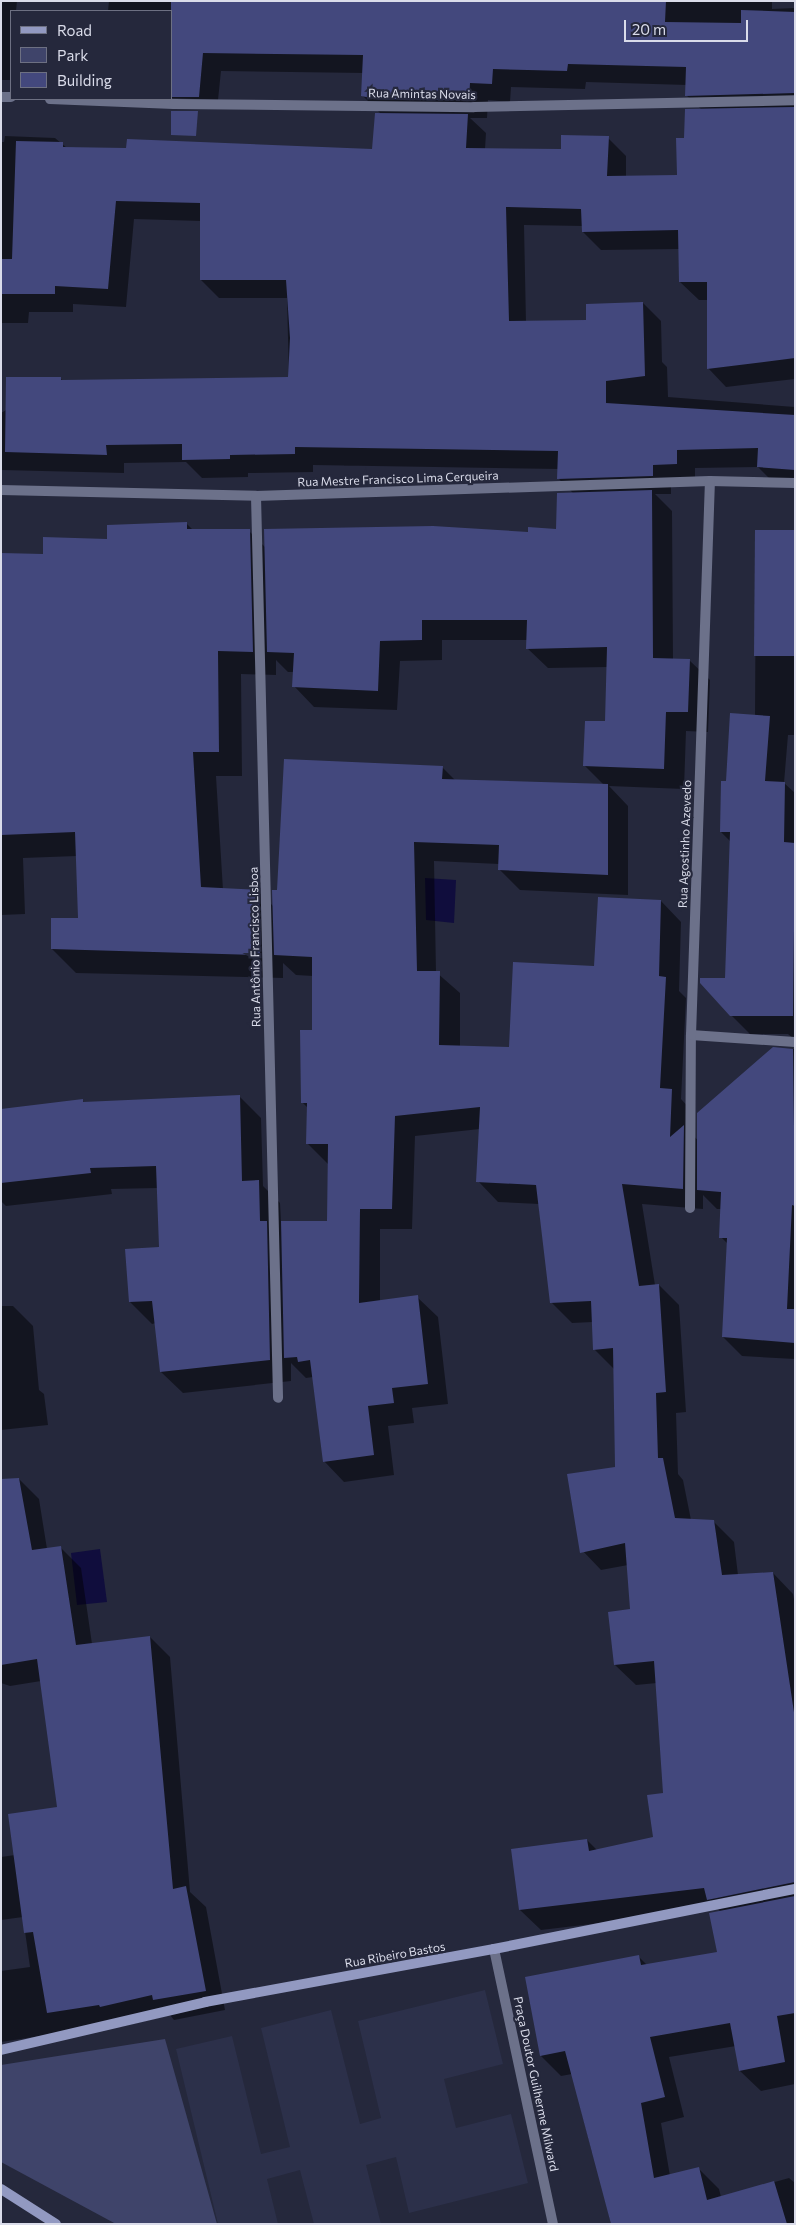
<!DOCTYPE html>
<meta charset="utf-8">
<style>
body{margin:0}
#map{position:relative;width:796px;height:2225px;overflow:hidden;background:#25283c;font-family:Commissioner,sans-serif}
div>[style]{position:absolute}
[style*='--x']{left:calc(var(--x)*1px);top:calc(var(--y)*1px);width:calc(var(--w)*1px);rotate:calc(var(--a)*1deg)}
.built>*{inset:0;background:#2c304a}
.green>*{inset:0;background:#3f446a}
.water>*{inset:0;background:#100d3d}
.shadow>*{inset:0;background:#0007}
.building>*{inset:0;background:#43487d}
.street>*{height:10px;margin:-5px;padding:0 5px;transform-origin:5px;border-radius:5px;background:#6c718a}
.secondary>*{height:10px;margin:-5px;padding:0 5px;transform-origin:5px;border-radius:5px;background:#9299c1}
span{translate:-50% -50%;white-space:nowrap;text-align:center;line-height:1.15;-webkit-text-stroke:4.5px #25283c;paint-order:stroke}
.street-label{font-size:12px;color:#dadcea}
.frame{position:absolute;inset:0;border:2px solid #dadcea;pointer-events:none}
.legend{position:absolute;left:10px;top:10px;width:162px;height:90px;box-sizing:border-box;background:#25283c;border:1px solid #6d7082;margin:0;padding:6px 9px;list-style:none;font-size:15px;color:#dadcea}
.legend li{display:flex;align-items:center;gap:10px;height:25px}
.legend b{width:25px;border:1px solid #6d7082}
.scale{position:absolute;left:624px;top:20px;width:124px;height:22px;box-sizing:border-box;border:2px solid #dadcea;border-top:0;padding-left:6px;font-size:15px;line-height:18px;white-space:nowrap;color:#dadcea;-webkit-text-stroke:4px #25283c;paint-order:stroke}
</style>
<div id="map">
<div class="built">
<i style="clip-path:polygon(485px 1990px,503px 2064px,444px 2079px,456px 2128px,511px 2114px,528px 2183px,409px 2213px,396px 2157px,366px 2165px,381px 2224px,314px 2224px,300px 2170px,267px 2179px,278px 2224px,218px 2224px,176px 2049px,232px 2036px,261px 2154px,290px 2147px,261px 2028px,331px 2010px,360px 2124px,381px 2118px,358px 2021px)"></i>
</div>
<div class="green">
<i style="clip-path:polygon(165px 2039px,217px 2224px,116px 2224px,1px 2162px,1px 2065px)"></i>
</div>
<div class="water">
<i style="clip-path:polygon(425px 878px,456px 880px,454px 923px,426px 920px)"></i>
<i style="clip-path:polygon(100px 1549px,107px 1602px,77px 1605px,71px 1553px)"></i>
</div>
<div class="shadow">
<i style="clip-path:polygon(1px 1px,17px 1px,16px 11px,31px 11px,11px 11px,11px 80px,1px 80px)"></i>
<i style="clip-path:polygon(evenodd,109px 1px,772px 1px,772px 9px,795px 8px,795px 379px,726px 387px,708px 368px,708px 300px,699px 300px,680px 282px,680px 249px,601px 250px,583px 232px,583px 226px,524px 225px,526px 322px,588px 321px,643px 303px,661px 321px,662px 362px,667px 367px,668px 397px,795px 407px,795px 486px,776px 485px,758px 467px,695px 468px,695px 482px,671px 483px,671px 494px,655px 494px,672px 511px,673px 660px,689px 660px,710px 680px,708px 732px,686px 731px,684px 789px,609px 786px,628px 806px,628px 895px,520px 890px,499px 869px,499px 864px,434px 861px,436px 972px,460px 993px,460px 1047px,510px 1049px,661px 901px,681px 922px,679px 991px,686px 998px,681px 1099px,692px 1111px,691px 1134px,699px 1141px,773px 1049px,795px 1049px,795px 1359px,742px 1356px,723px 1337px,728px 1244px,721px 1237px,722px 1209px,717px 1209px,703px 1195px,703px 1209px,642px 1204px,655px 1285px,659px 1285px,679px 1305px,686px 1412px,676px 1413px,678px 1474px,683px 1480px,691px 1520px,713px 1521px,734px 1542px,738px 1575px,773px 1573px,793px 1594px,795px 1604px,795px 2084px,761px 2091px,740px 2071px,736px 2046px,669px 2057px,684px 2117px,661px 2123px,670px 2176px,699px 2169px,719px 2189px,721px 2197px,789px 2178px,795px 2183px,795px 2224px,611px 2224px,596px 2156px,592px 2152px,572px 2074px,561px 2076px,541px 2056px,639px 1957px,647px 1965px,718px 1953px,721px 1912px,718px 1909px,541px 1930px,520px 1910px,513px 1851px,587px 1840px,597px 1850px,654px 1838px,665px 1794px,657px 1683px,636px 1685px,615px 1665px,631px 1610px,628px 1565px,601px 1570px,581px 1549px,617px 1468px,615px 1370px,594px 1349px,593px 1322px,572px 1323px,551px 1302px,539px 1204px,498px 1202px,478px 1181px,480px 1129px,415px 1136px,412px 1229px,380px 1229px,380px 1302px,417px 1297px,438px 1317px,448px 1404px,412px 1408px,414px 1423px,388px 1426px,394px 1475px,344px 1482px,324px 1461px,313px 1377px,306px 1378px,291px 1363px,291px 1381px,183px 1393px,161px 1372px,156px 1323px,152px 1324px,130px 1302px,160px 1248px,158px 1188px,111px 1189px,112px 1194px,6px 1206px,1px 1201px,1px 1110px,82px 1101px,85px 1103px,239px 1096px,261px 1118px,263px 1186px,280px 1203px,281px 1222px,328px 1223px,328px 1164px,308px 1144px,308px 1108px,302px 1102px,313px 1031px,313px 976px,296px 975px,283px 963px,283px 978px,76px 973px,52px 949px,79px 919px,77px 856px,23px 858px,25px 914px,1px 915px,1px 554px,44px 555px,186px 523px,193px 530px,249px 531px,265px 547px,529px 533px,557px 530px,574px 494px,559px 479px,559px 469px,313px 465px,313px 472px,248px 473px,248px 477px,202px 478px,186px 462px,124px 463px,124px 473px,1px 470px,1px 413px,60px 378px,63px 381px,289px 378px,287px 298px,219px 298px,201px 280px,201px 221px,134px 219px,126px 307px,73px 304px,73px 312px,29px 312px,28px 323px,1px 323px,1px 142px,4px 142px,5px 136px,55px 138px,67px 148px,374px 150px,381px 114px,363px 96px,364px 73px,221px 71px,218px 100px,171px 98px,171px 11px,108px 11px,109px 1px,586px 82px,687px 85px,686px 95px,702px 110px,685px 139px,678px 176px,626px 177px,626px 156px,608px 138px,562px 150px,485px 149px,486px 133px,470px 118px,487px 118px,488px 100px,510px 102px,511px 87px,585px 89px,586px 82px,109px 1px,442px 640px,528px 640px,527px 648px,548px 668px,608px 667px,606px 722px,585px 766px,604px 785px,456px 781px,442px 767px,278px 891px,274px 907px,258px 891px,223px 890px,216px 776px,242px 776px,241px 674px,276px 675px,276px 660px,288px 672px,294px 672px,294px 686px,314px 707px,397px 710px,400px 661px,442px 660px,442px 640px)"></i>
<i style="clip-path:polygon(756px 531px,795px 531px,795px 735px,788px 735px,784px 783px,795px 793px,795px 1040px,788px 1034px,750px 1034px,731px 1015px,727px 979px,731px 842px,721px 832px,727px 782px,755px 716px)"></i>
<i style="clip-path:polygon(1px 1306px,13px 1306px,33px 1326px,39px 1390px,44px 1394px,48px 1425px,1px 1430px)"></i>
<i style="clip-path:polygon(1px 1479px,19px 1479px,39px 1499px,47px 1549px,61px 1548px,81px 1568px,92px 1644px,150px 1637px,170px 1657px,190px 1892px,206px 1907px,225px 2010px,174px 2020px,170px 2015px,121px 2027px,118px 2024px,1px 2042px,1px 1971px,30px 1967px,23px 1917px,1px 1920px,1px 1857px,15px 1855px,58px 1808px,41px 1681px,10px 1686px,1px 1683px)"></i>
</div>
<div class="building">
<i style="clip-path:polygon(171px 1px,666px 1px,665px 22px,741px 23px,741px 10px,795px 12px,795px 93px,685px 96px,686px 67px,568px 64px,567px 71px,493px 69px,492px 84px,470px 83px,469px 100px,376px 99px,361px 96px,363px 55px,203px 53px,199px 97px,171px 97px)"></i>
<i style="clip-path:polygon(795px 107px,795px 358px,707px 369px,707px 282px,679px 282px,678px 230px,582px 232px,581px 209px,506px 207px,509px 321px,586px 320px,586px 304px,643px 302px,645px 376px,606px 381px,606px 403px,795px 415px,795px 470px,757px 467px,758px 448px,677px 450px,677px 464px,653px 465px,653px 476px,557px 479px,558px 451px,295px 447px,295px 454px,230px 455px,230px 459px,182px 460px,182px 444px,106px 445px,107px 455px,5px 452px,6px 377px,61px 377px,61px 380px,288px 377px,290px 338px,286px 280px,200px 280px,200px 203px,116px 201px,108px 289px,55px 286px,55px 294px,1px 294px,1px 259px,12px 259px,16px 141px,63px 142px,63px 147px,126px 148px,127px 139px,372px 149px,375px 113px,468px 114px,466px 148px,561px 149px,561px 135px,609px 136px,607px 176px,677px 175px,676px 138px,684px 138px,685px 109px)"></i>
<i style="clip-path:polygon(171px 111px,198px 111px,196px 136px,171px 135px)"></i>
<i style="clip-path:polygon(652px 490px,653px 658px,690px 659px,688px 712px,666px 712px,664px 769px,583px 766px,585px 721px,605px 721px,607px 647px,526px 649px,527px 620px,422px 620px,422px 640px,380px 641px,378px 691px,292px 687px,294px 653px,267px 652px,264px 529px,433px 526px,528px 532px,528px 527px,556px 529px,557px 493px)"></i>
<i style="clip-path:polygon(187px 522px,187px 529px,250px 529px,253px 652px,218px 651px,219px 752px,193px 752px,201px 887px,259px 890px,260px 955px,51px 949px,51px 918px,78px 918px,75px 832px,1px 835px,1px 553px,43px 554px,43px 537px,107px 539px,107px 525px)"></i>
<i style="clip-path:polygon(755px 530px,795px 530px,795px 656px,754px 656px)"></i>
<i style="clip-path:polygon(730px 713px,770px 716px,765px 781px,785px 782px,784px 842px,795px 843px,793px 1016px,730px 1016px,700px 983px,700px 978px,725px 978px,730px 832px,720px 832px,721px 781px,726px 781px)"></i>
<i style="clip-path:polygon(284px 759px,443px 766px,442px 779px,608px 784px,608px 875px,498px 870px,499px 845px,414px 842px,417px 971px,440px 971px,439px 1045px,509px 1047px,513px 962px,594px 966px,598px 897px,661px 900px,659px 976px,666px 977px,660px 1088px,672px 1089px,670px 1137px,684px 1125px,683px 1189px,622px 1184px,639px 1286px,659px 1284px,666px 1392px,656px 1393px,658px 1458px,663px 1458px,675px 1518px,714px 1520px,722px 1575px,773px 1572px,795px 1719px,795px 1882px,707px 1900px,704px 1888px,519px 1910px,511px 1849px,587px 1839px,589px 1851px,653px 1837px,647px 1795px,663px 1793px,654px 1661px,614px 1665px,608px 1612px,630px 1609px,625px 1543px,580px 1553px,567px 1474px,615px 1467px,613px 1348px,593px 1350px,591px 1301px,550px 1303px,536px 1185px,476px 1182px,480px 1107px,395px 1116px,392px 1209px,360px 1209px,359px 1303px,418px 1295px,428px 1384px,392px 1388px,394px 1403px,368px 1406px,374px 1455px,323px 1462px,310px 1360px,298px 1362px,297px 1357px,284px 1358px,281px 1221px,327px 1221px,328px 1144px,306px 1144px,307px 1103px,301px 1103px,300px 1030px,312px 1030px,312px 957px,274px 955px,272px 890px,277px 890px)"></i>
<i style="clip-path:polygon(773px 1047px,793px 1049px,795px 1206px,792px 1205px,787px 1309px,795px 1309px,795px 1343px,722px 1337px,727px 1238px,719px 1238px,721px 1192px,697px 1190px,697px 1113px)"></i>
<i style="clip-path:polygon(240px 1095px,242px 1181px,259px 1180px,260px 1221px,267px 1221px,270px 1360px,160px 1372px,152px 1301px,129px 1302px,125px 1249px,159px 1247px,156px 1166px,90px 1168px,91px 1173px,1px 1183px,1px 1109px,83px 1099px,83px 1102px)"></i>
<i style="clip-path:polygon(19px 1478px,32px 1550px,61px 1546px,76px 1645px,150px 1636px,173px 1889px,186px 1886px,206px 1991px,153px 2000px,152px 1995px,100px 2007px,99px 2005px,47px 2013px,33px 1932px,24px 1933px,8px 1814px,57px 1807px,37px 1659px,1px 1665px,1px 1479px)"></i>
<i style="clip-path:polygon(795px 1896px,795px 2013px,777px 2016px,785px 2062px,739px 2071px,730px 2023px,650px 2037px,665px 2097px,641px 2103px,654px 2178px,699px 2167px,707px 2200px,774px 2181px,787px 2224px,611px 2224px,565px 2051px,540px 2056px,525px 1977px,639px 1955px,641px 1965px,717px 1952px,709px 1913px)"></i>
</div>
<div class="street">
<i style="--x:1;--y:97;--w:10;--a:0"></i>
<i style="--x:50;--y:99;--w:124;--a:2.3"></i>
<i style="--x:174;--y:104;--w:300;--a:0.6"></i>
<i style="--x:474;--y:107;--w:321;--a:-1.2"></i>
<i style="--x:1;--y:490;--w:255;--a:1.3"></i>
<i style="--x:256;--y:496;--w:454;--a:-1.9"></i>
<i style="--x:710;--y:481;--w:85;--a:1.3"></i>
<i style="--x:256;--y:496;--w:902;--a:88.6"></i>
<i style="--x:691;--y:1035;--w:104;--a:3.9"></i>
<i style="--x:690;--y:1208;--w:173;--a:-89.7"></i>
<i style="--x:691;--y:1035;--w:554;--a:-88.04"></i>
<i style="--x:494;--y:1949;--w:281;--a:77.9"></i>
</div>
<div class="secondary">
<i style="--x:1;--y:2050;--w:210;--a:-13.2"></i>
<i style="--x:205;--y:2002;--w:294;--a:-10.4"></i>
<i style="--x:494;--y:1949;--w:307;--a:-11.3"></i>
<i style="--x:1;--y:2189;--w:65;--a:32.5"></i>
</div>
<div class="street-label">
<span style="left:422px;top:94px;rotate:1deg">Rua Amintas Novais</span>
<span style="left:398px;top:479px;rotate:-2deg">Rua Mestre Francisco Lima Cerqueira</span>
<span style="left:685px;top:844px;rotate:-88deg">Rua Agostinho Azevedo</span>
<span style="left:255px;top:947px;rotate:-91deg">Rua Antônio Francisco Lisboa</span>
<span style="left:395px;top:1955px;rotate:-10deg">Rua Ribeiro Bastos</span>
<span style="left:536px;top:2084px;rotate:78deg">Praça Doutor Guilherme Milward</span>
</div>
<div class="frame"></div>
<ul class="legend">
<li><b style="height:6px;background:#9299c1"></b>Road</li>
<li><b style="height:14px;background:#3f446a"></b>Park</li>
<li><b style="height:14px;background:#43487d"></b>Building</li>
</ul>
<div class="scale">20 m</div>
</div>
